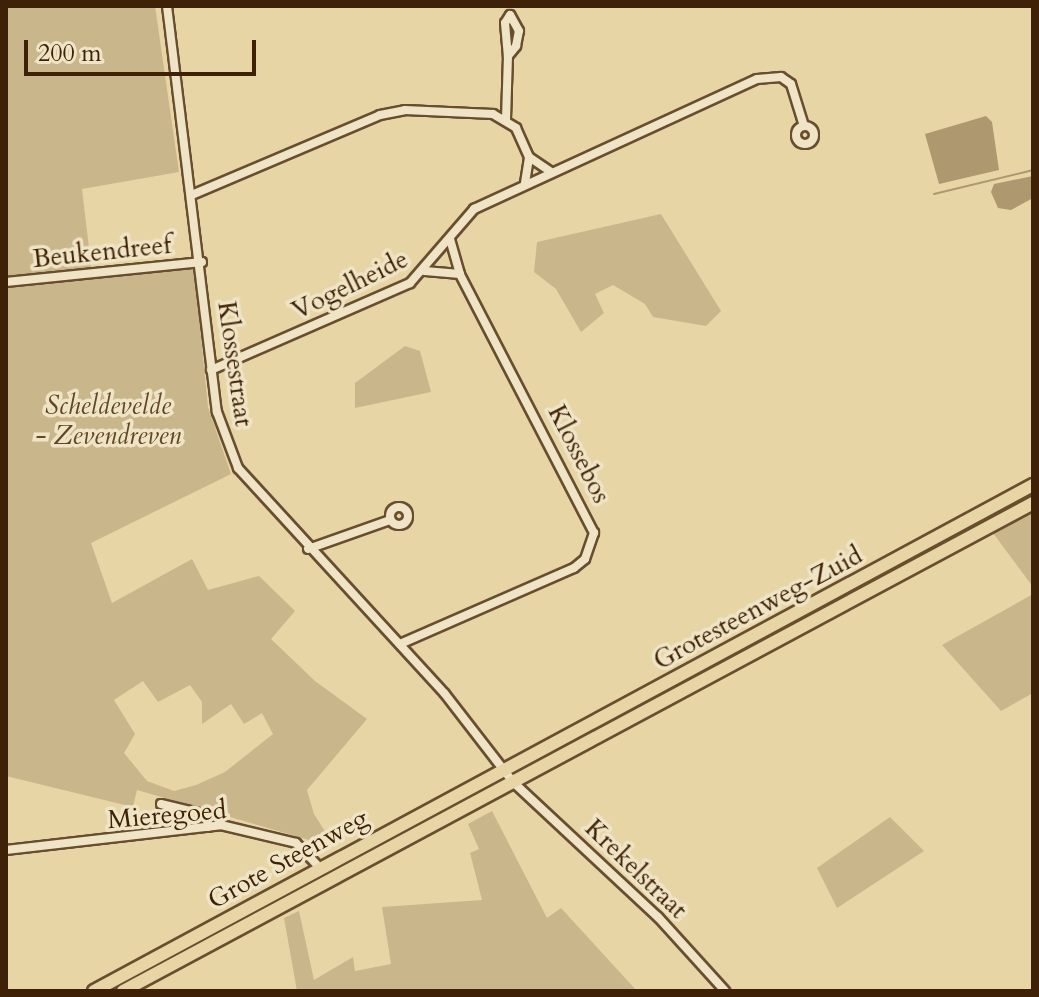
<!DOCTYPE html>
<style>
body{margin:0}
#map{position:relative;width:1039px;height:997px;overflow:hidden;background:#e7d5a6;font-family:Cardo,serif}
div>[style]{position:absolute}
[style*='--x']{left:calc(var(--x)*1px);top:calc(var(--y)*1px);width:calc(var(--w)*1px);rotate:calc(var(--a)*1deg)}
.green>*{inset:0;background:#cab68b}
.water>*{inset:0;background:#ae9870}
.stream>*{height:2px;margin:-1px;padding:0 1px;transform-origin:1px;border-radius:1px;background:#ae9870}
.roads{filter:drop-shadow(2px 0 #684e2e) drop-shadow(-2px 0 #684e2e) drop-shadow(0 2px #684e2e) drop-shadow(0 -2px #684e2e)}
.minor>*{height:8px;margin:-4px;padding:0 4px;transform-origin:4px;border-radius:4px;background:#efe4c5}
.minor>.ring{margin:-4px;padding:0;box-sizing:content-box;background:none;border:8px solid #efe4c5;border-radius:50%}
.highway>*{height:12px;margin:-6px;padding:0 6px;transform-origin:6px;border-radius:6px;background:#e7d5a6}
span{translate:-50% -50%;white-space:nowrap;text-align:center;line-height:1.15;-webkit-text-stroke:7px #efe4c5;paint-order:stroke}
.street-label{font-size:26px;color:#3e2106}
.park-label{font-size:26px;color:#614627;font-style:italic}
.frame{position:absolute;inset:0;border:8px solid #3e2106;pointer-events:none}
.scale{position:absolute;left:24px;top:40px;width:232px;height:36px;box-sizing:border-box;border:4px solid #3e2106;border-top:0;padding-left:10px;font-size:24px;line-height:28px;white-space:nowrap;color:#3e2106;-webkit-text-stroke:6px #efe4c5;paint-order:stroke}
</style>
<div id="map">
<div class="green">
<i style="clip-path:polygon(evenodd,6px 6px,155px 6px,179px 172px,82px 189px,92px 273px,194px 266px,208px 407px,231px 474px,91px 543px,112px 603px,192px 559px,208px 590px,259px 576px,295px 611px,271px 639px,315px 681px,367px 719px,307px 790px,314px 814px,328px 836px,316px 842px,137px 790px,133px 807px,6px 776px,6px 6px,143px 681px,158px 702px,190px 685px,202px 702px,202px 724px,231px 704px,244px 724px,262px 713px,273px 734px,225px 772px,196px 785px,174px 791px,147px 781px,124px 753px,135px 734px,114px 700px,143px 681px)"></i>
<i style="clip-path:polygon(661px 214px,721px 311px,706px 326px,653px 317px,645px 304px,613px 285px,595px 294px,604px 313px,581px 332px,556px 289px,534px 272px,537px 242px)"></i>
<i style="clip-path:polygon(405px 346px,420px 351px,431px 392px,355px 408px,355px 383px)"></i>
<i style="clip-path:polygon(1031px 514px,1033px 517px,1033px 587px,993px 533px)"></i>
<i style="clip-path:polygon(1033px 594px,1033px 693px,1001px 711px,942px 645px)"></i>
<i style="clip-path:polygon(492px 811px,547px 918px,561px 908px,637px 991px,297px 991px,284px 918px,299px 911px,314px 980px,353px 957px,355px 971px,391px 964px,382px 907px,482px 900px,470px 853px,479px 849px,468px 824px)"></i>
<i style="clip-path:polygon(890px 817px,924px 851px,837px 908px,817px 868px)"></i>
</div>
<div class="water">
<i style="clip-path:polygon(986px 116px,992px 122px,999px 170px,939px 184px,925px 134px)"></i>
<i style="clip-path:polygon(1033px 176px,1033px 198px,1011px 210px,998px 208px,991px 192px,994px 184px)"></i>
</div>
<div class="stream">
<i style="--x:934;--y:194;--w:102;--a:-13.6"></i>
</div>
<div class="roads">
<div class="minor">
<i style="--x:167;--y:6;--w:409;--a:83"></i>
<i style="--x:217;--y:412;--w:60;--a:69.4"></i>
<i style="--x:238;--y:468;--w:306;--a:47.5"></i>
<i style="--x:445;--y:694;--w:111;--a:52.3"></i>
<i style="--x:513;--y:782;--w:198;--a:43"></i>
<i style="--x:658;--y:917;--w:100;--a:47.8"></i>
<i style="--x:506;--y:119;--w:63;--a:-88.2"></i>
<i style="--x:508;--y:56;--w:13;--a:-51"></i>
<i style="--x:516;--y:46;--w:15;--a:-79"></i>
<i style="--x:519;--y:31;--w:18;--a:-119"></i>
<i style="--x:510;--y:15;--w:9;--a:122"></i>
<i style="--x:505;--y:23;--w:33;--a:85"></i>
<i class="ring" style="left:796px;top:126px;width:10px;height:10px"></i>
<i style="--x:525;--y:183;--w:26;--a:-81"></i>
<i style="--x:529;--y:157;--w:25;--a:34"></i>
<i style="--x:194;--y:194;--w:202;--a:-23"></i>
<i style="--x:380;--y:115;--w:25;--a:-11"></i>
<i style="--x:405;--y:110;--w:88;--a:2.6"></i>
<i style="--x:493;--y:114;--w:27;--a:31"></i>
<i style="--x:516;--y:128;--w:32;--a:66"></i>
<i style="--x:425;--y:271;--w:35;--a:5"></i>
<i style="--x:6;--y:282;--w:197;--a:-5.8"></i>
<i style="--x:211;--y:370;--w:217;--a:-23.6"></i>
<i style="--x:410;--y:283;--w:98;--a:-49.1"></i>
<i style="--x:474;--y:209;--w:311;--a:-24.7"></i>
<i style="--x:757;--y:79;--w:24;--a:-5"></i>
<i style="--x:781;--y:77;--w:12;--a:35"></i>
<i style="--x:791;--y:84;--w:44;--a:72.8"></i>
<i class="ring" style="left:390px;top:507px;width:10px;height:10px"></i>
<i style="--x:308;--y:549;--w:87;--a:-19.5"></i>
<i style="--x:400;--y:644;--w:190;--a:-23.6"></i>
<i style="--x:574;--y:568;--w:14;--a:-39"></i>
<i style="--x:585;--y:559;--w:28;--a:-71"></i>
<i style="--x:594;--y:533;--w:292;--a:-117.4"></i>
<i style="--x:460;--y:274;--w:36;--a:-106"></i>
<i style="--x:161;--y:804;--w:47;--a:13.4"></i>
<i style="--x:207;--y:815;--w:12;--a:85"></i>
<i style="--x:6;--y:850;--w:216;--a:-6.6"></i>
<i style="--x:221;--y:825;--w:77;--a:13.5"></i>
<i style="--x:296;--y:843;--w:33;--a:46"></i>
</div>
<div class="highway">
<i style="--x:94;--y:991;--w:1067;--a:-28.32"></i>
<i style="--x:123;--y:991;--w:1033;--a:-28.2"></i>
</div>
</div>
<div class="street-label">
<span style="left:102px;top:252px;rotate:-6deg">Beukendreef</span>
<span style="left:350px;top:285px;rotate:-26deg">Vogelheide</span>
<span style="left:235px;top:364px;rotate:82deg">Klossestraat</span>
<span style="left:579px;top:454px;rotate:63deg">Klossebos</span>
<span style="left:758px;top:608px;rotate:-28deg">Grotesteenweg-Zuid</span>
<span style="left:167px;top:815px;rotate:-5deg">Mieregoed</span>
<span style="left:288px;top:859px;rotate:-29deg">Grote Steenweg</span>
<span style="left:636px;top:869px;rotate:44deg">Krekelstraat</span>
</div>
<div class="park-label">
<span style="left:108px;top:421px">Scheldevelde<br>- Zevendreven</span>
</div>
<div class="frame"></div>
<div class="scale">200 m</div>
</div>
